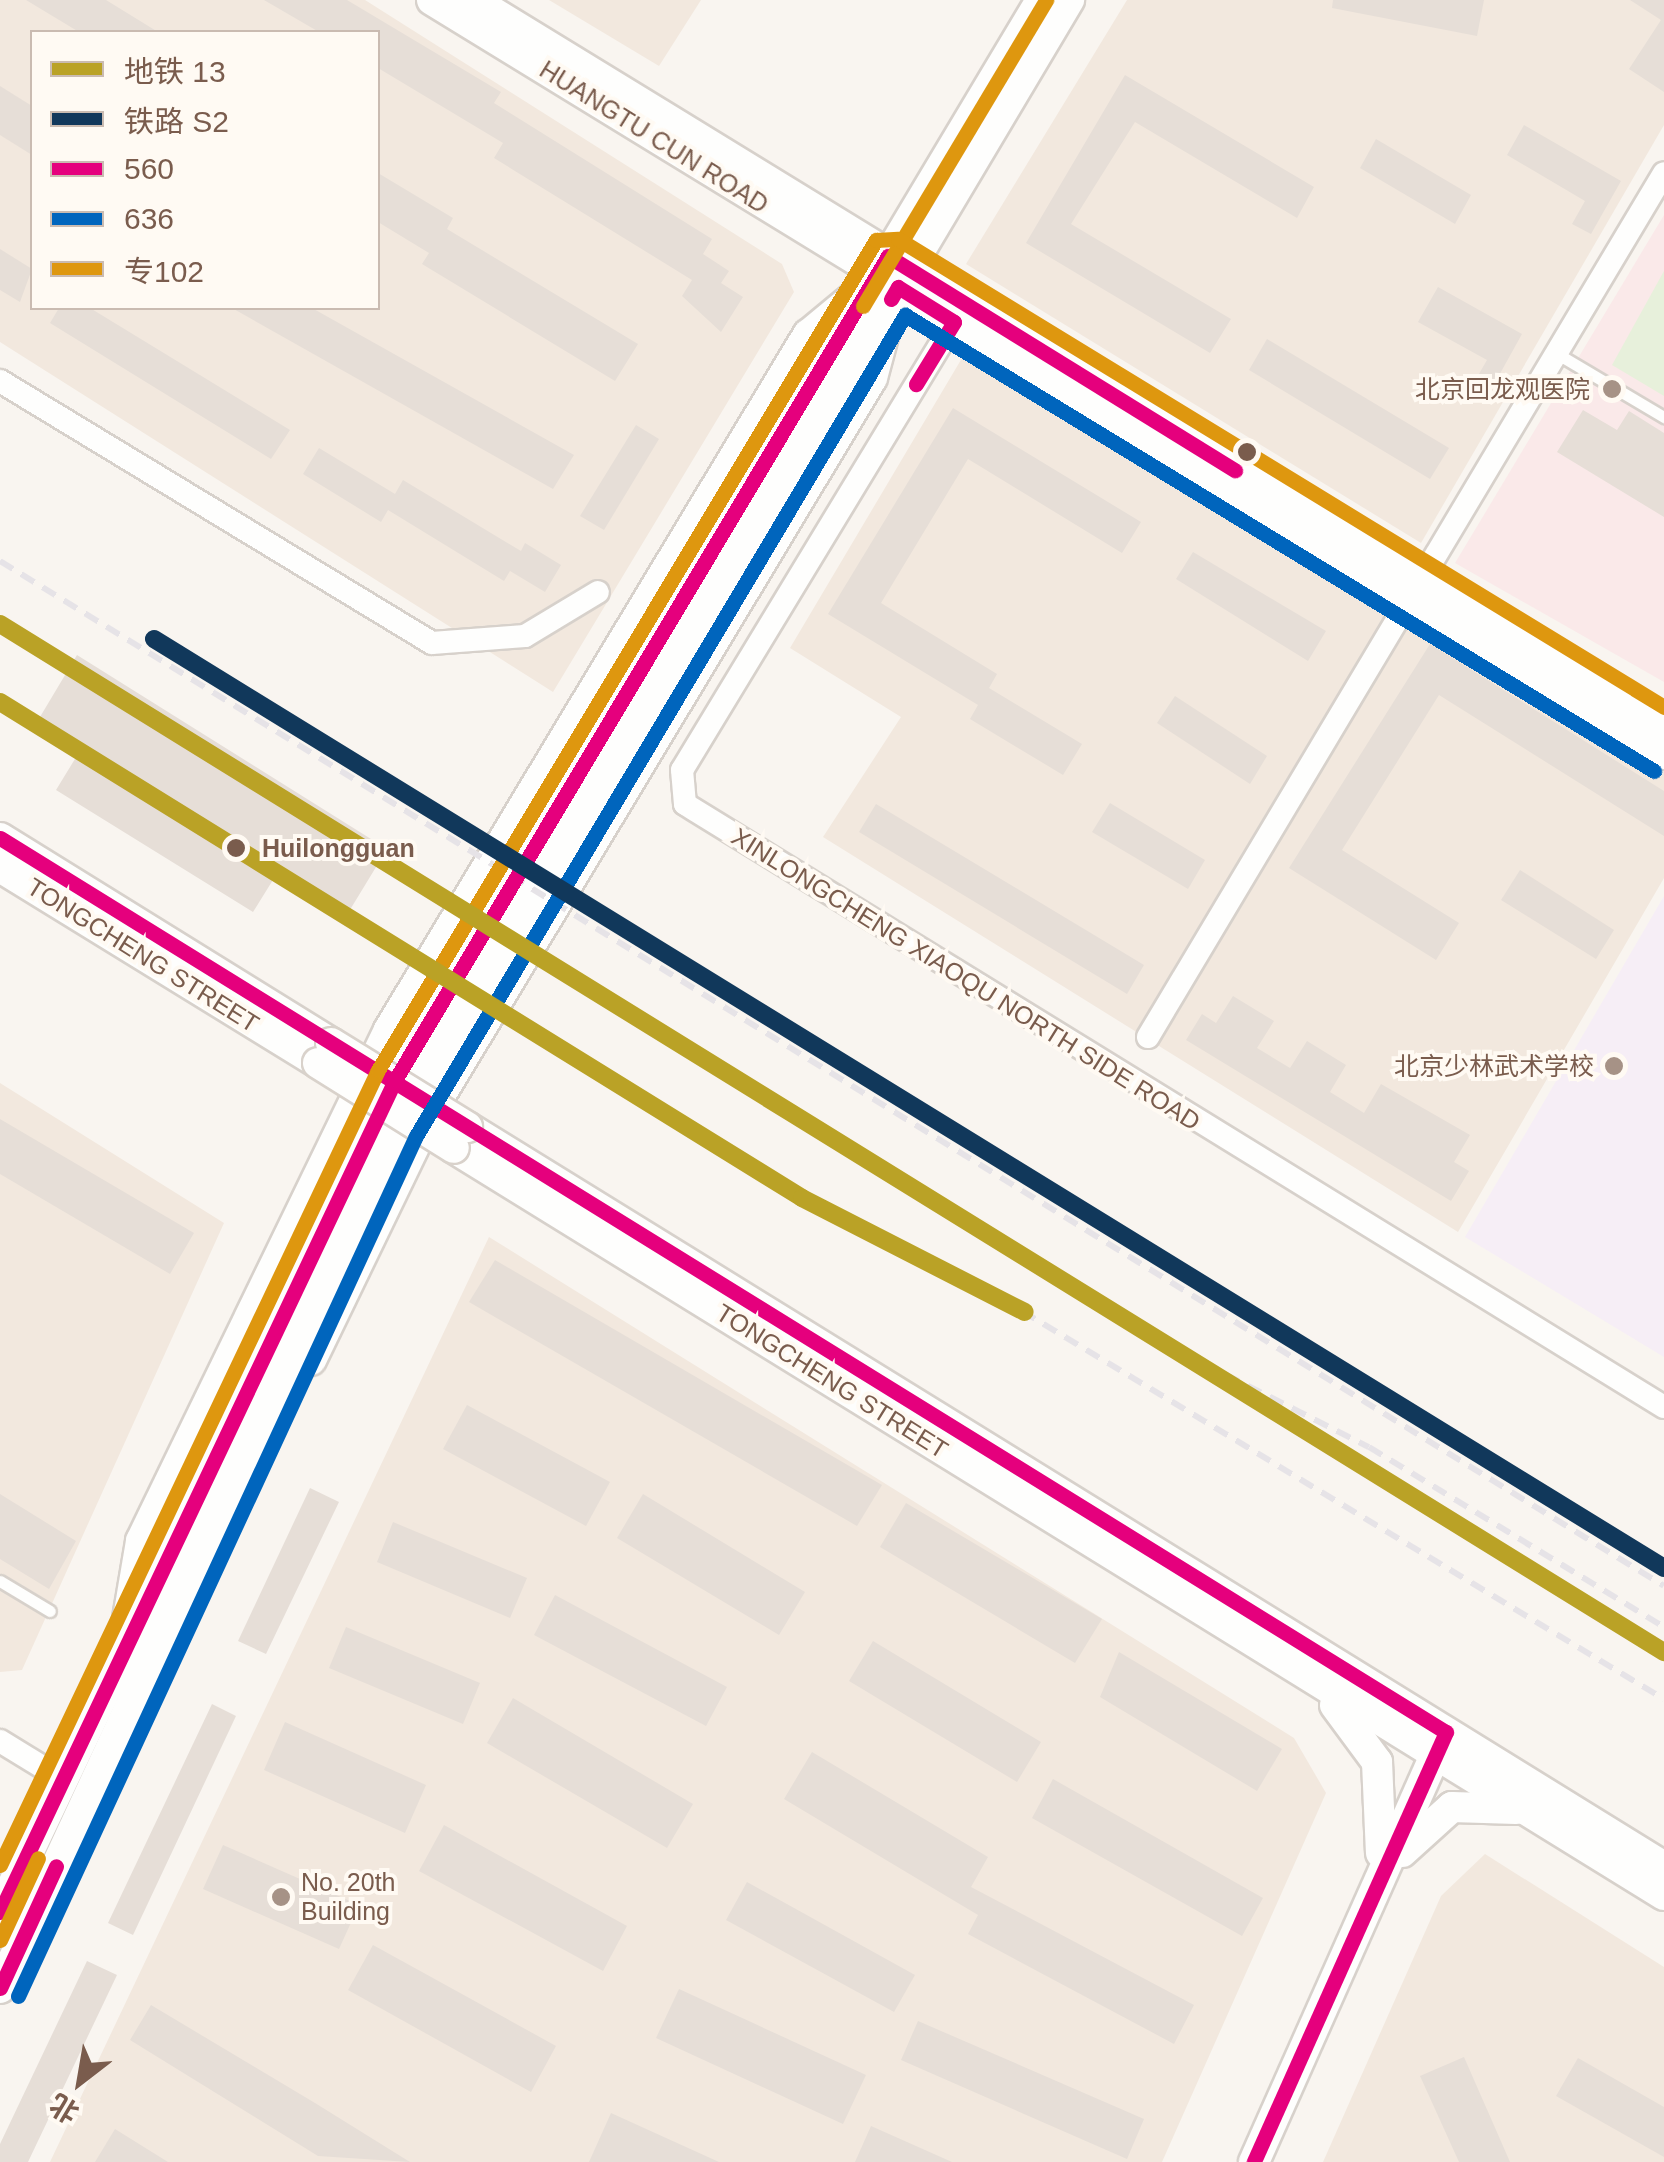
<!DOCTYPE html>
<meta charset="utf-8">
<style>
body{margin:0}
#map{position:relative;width:1664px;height:2162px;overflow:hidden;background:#f9f5f0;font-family:Arial,"Noto Sans SC",sans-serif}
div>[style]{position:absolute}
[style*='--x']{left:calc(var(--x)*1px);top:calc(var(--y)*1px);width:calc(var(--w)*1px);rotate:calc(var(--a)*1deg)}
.residential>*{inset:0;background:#f2e8de}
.education>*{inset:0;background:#f6eef6}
.medical>*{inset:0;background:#fae9e9}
.green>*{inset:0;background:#e7f0db}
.building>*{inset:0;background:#e6ded7}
.roads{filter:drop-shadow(2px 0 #d7d1cb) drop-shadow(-2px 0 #d7d1cb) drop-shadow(0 2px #d7d1cb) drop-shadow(0 -2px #d7d1cb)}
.lane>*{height:11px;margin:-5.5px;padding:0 5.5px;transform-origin:5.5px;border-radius:5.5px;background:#fefefd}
.street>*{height:22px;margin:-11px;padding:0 11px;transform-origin:11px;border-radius:11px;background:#fefefd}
.secondary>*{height:30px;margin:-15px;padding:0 15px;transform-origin:15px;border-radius:15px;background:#fefefd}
.rail>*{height:6px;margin-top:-3px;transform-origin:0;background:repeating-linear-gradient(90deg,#e6e3e7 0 15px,transparent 0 25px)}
.bridges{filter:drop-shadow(2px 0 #d9d2cb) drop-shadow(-2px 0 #d9d2cb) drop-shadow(0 2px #d9d2cb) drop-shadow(0 -2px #d9d2cb)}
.secondary-bridge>*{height:30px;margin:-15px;padding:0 15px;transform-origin:15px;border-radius:15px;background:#fefefd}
.bus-1>*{height:15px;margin:-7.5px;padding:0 7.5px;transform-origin:7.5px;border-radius:7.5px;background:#e5007d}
.bus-2>*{height:15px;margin:-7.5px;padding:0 7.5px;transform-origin:7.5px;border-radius:7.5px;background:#0065bd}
.bus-3>*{height:15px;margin:-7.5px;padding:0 7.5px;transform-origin:7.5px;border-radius:7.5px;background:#de970f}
.rail-1>*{height:18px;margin:-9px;padding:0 9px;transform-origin:9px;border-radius:9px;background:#11385b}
.metro-1>*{height:18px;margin:-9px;padding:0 9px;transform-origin:9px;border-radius:9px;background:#baa226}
.dots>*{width:28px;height:28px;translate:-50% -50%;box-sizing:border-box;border:5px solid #fffaf3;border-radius:50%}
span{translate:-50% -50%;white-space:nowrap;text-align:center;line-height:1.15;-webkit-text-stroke:8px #fffaf3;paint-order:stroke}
.street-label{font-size:25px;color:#7a5c4d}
.poi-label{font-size:25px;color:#7a5c4d}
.right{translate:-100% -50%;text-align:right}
.left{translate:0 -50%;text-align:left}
.stop-label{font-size:25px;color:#7a5c4d;font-weight:700}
.legend{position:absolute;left:30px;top:30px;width:350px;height:280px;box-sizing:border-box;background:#fffaf3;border:2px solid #cabbb1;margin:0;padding:12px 18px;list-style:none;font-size:30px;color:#7a5c4d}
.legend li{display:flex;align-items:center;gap:20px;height:50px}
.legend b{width:50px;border:2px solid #cabbb1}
.north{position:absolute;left:30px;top:2032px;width:100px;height:100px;-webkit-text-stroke:8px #fffaf3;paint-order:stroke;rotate:211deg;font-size:28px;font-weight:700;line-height:40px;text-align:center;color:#7a5c4d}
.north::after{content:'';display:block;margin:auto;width:35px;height:45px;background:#7a5c4d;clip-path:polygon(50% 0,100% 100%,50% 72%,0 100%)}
</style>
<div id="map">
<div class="residential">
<i style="clip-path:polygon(evenodd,0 0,365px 0,782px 264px,794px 292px,553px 692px,0 342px,0 0,32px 32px,378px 32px,378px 308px,32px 308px,32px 32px)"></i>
<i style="clip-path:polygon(549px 0,701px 0,659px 66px)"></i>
<i style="clip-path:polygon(1127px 0,1664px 0,1664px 125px,1421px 543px,966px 264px)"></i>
<i style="clip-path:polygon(965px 353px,1664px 771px,1664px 878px,1458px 1232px,823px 837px,901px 717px,790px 648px)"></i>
<i style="clip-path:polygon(0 1083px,224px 1223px,22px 1670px,0 1672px)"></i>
<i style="clip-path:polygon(489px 1237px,1294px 1738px,1326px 1793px,1162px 2162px,50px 2162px)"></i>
<i style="clip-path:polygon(1485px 1854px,1664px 1967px,1664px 2162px,1323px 2162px,1441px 1896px)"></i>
</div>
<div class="education">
<i style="clip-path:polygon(1664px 896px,1664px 1357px,1465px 1237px)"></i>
</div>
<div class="medical">
<i style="clip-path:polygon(1664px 215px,1664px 682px,1455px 563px)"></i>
</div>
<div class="green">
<i style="clip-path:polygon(1664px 271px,1664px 396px,1612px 365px)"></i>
</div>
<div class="building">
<i style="clip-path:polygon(26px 0,106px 0,158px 32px,79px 32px)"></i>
<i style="clip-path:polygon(264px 0,347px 0,501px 92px,494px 103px,712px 239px,703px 254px,729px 271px,721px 283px,743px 297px,721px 332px,682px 296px,692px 280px,494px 158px,503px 143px,378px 68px,378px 32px,319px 32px)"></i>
<i style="clip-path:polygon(1333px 0,1484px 0,1477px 36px,1332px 8px)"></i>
<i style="clip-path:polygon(1630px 0,1664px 0,1664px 92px,1629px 69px,1661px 20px)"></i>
<i style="clip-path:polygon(1125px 75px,1314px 187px,1297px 218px,1135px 122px,1071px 224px,1231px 319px,1210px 353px,1026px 243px)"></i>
<i style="clip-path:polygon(0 86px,32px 106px,32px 155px,0 135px)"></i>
<i style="clip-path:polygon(1524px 125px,1621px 181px,1591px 234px,1572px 224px,1585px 201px,1507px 155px)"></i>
<i style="clip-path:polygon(1376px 139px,1471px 195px,1455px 224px,1360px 168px)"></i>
<i style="clip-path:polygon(378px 173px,453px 218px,447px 229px,638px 344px,615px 381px,422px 264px,429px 253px,378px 222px)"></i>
<i style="clip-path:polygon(0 249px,32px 269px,20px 302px,0 290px)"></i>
<i style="clip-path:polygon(1438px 287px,1522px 334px,1492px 388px,1476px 379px,1487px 360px,1418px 322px)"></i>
<i style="clip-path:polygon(59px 308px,90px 308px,290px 430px,271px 459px,50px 323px)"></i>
<i style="clip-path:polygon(232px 308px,312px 308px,574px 455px,553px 489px)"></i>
<i style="clip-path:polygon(1267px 339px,1449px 448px,1430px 479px,1249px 370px)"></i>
<i style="clip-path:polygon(953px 408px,1141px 522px,1122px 553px,968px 459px,881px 603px,997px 674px,989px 688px,1082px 744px,1063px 775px,970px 719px,978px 705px,828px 614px)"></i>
<i style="clip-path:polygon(1583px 410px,1617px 430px,1629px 411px,1664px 433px,1664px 517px,1557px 452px)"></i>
<i style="clip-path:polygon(636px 425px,659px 439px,604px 530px,580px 516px)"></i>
<i style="clip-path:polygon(319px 448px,395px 494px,403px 480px,521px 551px,525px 543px,561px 565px,545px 592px,510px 571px,504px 581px,388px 510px,381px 522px,303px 474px)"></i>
<i style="clip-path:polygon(1193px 552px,1326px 631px,1308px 661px,1176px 579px)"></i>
<i style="clip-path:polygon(1430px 644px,1664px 791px,1664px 836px,1439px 695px,1342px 850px,1459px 923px,1436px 960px,1289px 868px)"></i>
<i style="clip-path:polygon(77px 655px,387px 849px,345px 918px,276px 875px,253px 912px,56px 790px,78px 754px,34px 727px)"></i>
<i style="clip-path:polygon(1175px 696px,1267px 756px,1250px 784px,1157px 723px)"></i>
<i style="clip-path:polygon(1110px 803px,1205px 860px,1188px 889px,1092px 832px)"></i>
<i style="clip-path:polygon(876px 804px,1144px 965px,1127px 994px,859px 832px)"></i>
<i style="clip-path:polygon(1520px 870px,1614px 930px,1596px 959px,1501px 900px)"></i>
<i style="clip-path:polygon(1233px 996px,1274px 1021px,1257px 1048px,1290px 1068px,1307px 1041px,1346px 1065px,1330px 1092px,1364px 1113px,1381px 1084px,1470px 1135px,1454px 1162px,1469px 1171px,1451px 1201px,1186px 1040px,1202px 1014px,1216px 1023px)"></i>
<i style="clip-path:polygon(0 1119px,194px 1233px,170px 1274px,0 1174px)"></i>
<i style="clip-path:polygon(495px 1260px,882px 1485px,857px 1526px,469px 1302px)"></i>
<i style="clip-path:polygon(467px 1405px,610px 1482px,586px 1526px,443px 1449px)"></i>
<i style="clip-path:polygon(310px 1488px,339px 1502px,266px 1654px,238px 1641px)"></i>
<i style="clip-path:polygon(0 1494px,76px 1541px,49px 1589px,0 1559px)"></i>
<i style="clip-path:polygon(643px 1494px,805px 1592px,779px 1635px,617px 1538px)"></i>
<i style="clip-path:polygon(906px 1503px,1102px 1619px,1075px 1663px,880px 1547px)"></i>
<i style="clip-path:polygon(393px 1522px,527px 1578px,510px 1618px,377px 1562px)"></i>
<i style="clip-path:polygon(555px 1595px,727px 1687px,706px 1726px,534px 1635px)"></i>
<i style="clip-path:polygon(346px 1627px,480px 1683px,463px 1724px,329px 1668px)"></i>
<i style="clip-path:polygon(873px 1641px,1041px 1742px,1017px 1782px,849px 1681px)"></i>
<i style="clip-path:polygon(1119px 1652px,1282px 1749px,1257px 1791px,1100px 1697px)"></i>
<i style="clip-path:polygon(513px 1698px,693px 1804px,667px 1848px,487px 1743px)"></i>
<i style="clip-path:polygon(212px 1704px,236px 1716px,133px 1935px,108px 1923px)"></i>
<i style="clip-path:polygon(285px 1722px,426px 1785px,405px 1833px,264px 1770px)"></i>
<i style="clip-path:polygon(812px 1752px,988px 1857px,971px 1887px,1194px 2005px,1174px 2044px,968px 1934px,978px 1915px,784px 1799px)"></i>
<i style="clip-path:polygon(1053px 1779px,1263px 1898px,1242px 1936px,1032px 1818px)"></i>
<i style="clip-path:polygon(444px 1825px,627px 1926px,603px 1971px,419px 1871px)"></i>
<i style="clip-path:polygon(223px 1845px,359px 1905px,339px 1949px,203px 1889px)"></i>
<i style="clip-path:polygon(747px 1882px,915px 1975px,894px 2012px,726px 1920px)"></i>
<i style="clip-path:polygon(373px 1945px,556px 2046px,531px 2092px,348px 1990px)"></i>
<i style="clip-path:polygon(87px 1961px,117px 1975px,28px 2162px,0 2162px,0 2144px)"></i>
<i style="clip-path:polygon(679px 1989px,866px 2075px,843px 2124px,656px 2038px)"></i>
<i style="clip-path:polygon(151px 2005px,315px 2103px,410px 2162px,318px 2156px,130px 2040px)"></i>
<i style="clip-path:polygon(918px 2021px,1144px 2119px,1127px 2159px,901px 2060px)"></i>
<i style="clip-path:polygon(1464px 2057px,1510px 2162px,1459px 2162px,1420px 2076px)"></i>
<i style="clip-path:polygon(1578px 2058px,1664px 2107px,1664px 2157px,1556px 2096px)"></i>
<i style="clip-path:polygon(611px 2113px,719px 2162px,589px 2162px)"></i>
<i style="clip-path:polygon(871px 2126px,952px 2162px,855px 2162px)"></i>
<i style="clip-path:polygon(115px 2129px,168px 2162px,95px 2162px)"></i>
</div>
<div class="roads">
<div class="lane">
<i style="--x:1556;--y:353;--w:126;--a:30.7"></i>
<i style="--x:0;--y:1581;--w:58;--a:31"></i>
</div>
<div class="street">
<i style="--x:954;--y:322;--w:524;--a:121.26"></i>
<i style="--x:682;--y:770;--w:34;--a:85"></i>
<i style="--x:685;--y:804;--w:1150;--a:31.63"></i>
<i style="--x:0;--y:381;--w:505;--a:31.24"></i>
<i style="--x:432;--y:643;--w:93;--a:-4.3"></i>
<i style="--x:525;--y:636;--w:85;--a:-31.1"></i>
<i style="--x:1148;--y:1037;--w:1006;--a:-59.15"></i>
<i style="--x:0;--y:1741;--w:73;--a:31.5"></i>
</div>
<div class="secondary">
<i style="--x:432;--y:0;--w:1444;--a:31.47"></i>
<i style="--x:473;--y:0;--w:1397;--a:31.51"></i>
<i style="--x:0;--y:838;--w:389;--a:31.8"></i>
<i style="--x:0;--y:867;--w:374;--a:31.6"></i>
<i style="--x:467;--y:1127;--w:1407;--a:31.72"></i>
<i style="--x:454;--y:1148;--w:1422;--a:31.69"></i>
<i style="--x:311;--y:1360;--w:284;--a:-64.2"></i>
<i style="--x:435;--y:1104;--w:847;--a:-58.96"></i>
<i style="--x:872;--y:378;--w:66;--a:-75.1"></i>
<i style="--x:126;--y:1630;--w:90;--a:-80.4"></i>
<i style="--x:141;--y:1541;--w:568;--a:-64.11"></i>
<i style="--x:389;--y:1030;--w:812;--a:-58.92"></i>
<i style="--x:808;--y:335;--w:69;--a:-39.7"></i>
<i style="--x:1335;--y:1705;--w:71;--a:53.6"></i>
<i style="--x:1377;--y:1762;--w:91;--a:87.5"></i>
<i style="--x:1402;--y:1852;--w:67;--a:-42"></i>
<i style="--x:1452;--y:1807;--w:64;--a:1.8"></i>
<i style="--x:0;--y:1912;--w:921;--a:-64.6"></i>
<i style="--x:395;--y:1080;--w:1258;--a:-59.11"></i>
<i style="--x:0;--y:1988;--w:949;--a:-65.19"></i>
<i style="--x:398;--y:1127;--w:1312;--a:-59.23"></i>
<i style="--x:1254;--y:2162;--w:467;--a:-66"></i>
</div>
</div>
<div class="rail">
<i style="--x:0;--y:561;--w:1954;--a:31.63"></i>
<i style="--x:1022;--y:1311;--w:750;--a:31.15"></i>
<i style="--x:1136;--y:1329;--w:261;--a:26.9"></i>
<i style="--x:1369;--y:1447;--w:346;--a:31.4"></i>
</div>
<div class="bridges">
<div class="secondary-bridge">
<i style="--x:331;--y:1043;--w:160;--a:31.7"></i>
<i style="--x:318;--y:1063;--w:160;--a:32"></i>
</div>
</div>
<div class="bus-1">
<i style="--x:891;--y:299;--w:14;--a:-60"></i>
<i style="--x:898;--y:287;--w:66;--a:32"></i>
<i style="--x:954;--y:322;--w:73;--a:121.5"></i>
<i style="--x:0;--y:838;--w:1700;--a:31.73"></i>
<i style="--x:1446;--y:1732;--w:471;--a:114.1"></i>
<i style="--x:0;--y:1912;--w:921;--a:-64.6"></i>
<i style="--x:395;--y:1080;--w:960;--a:-59.11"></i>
<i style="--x:888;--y:256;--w:408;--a:31.7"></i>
<i style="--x:0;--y:1988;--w:134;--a:-65.3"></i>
</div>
<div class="bus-2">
<i style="--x:18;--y:1996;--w:948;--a:-65.17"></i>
<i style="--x:416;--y:1136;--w:956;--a:-59.22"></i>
<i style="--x:905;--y:315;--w:877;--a:31.33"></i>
</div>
<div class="bus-3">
<i style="--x:863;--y:306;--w:357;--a:-59.1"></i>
<i style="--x:0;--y:1865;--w:880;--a:-64.57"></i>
<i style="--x:378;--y:1070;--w:968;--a:-59.04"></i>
<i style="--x:876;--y:240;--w:22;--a:-3"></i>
<i style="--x:898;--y:239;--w:898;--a:31.42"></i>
<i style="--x:0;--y:1940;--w:90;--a:-65.1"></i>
</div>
<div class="rail-1">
<i style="--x:154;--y:639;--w:1773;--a:31.6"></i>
</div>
<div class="metro-1">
<i style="--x:0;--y:624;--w:1956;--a:31.71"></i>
<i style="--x:0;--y:702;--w:943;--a:31.73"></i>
<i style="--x:802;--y:1198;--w:250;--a:27.1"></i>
</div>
<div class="dots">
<i style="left:1612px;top:389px;background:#a69286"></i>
<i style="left:1247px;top:452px;background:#7a5c4d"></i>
<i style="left:236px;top:848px;background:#7a5c4d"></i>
<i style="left:1614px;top:1066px;background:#a69286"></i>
<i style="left:281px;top:1897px;background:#a69286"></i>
</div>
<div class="street-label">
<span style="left:654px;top:137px;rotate:32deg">HUANGTU CUN ROAD</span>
<span style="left:143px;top:955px;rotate:32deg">TONGCHENG STREET</span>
<span style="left:966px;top:979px;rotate:32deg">XINLONGCHENG XIAOQU NORTH SIDE ROAD</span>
<span style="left:832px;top:1381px;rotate:32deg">TONGCHENG STREET</span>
</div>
<div class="poi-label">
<span class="right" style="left:1590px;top:389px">北京回龙观医院</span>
<span class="right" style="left:1594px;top:1066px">北京少林武术学校</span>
<span class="left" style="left:301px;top:1897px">No. 20th<br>Building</span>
</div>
<div class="stop-label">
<span class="left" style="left:262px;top:848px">Huilongguan</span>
</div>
<ul class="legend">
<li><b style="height:12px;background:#baa226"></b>地铁 13</li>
<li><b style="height:12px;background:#11385b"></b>铁路 S2</li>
<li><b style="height:12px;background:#e5007d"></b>560</li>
<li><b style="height:12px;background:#0065bd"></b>636</li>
<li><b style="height:12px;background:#de970f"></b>专102</li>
</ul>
<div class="north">北</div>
</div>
